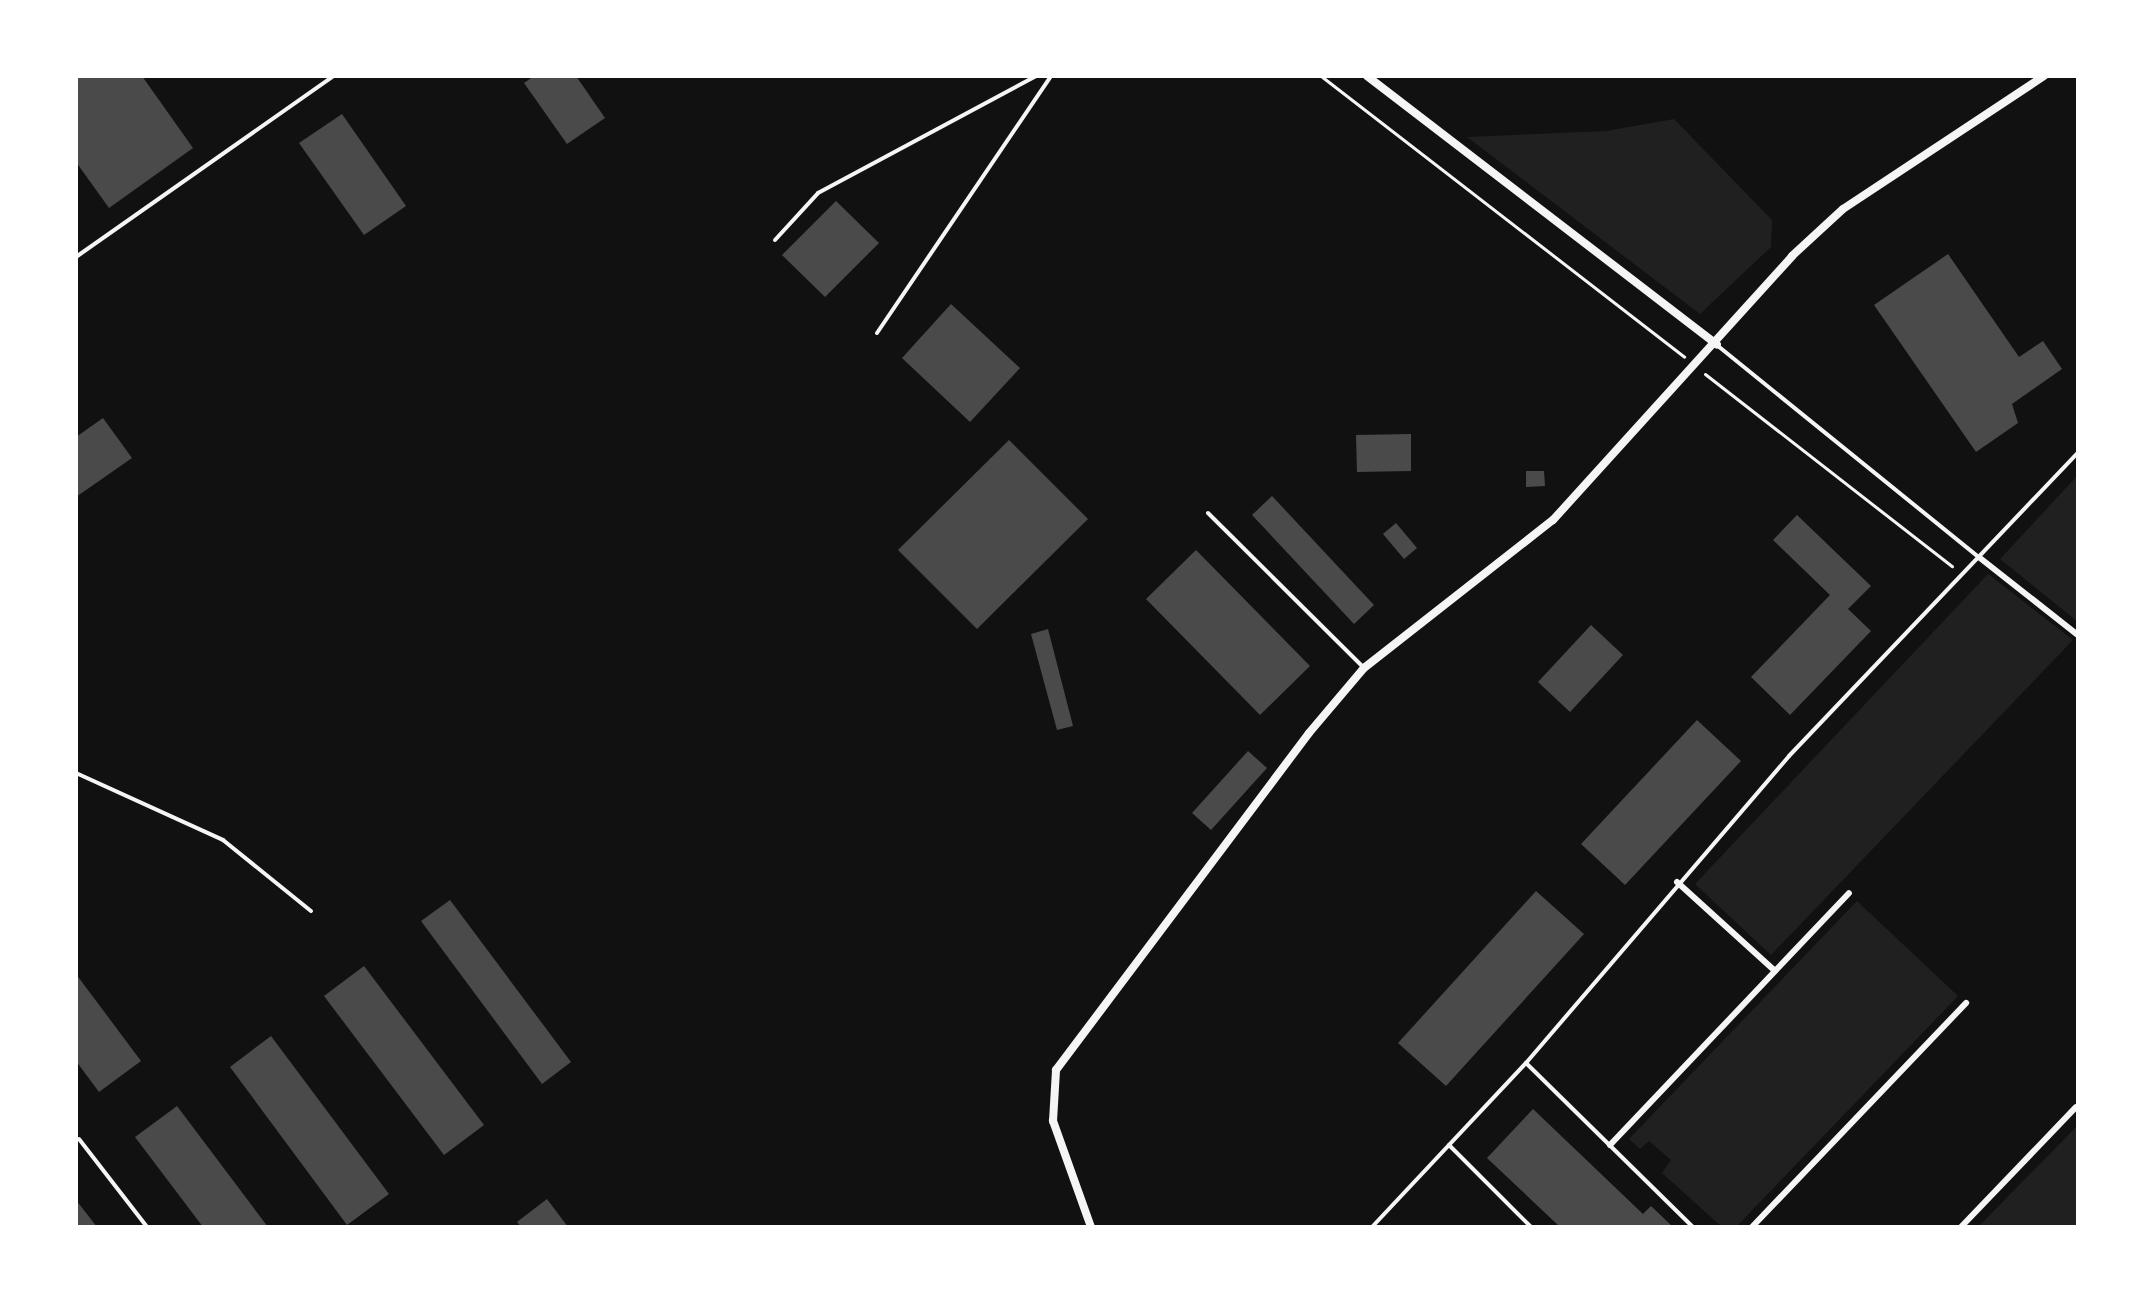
<!DOCTYPE html>
<style>
body{margin:0}
#map{position:relative;width:2154px;height:1303px;overflow:hidden;background:#111;font-family:Montserrat,sans-serif}
div>[style]{position:absolute}
[style*='--x']{left:calc(var(--x)*1px);top:calc(var(--y)*1px);width:calc(var(--w)*1px);rotate:calc(var(--a)*1deg)}
.green>*{inset:0;background:#202020}
.building>*{inset:0;background:#4a4a4a}
.path>*{height:3px;margin:-1.5px;padding:0 1.5px;transform-origin:1.5px;border-radius:1.5px;background:#f5f5f5}
.service>*{height:4px;margin:-2px;padding:0 2px;transform-origin:2px;border-radius:2px;background:#f5f5f5}
.pedestrian>*{height:6px;margin:-3px;padding:0 3px;transform-origin:3px;border-radius:3px;background:#f5f5f5}
.minor>*{height:8px;margin:-4px;padding:0 4px;transform-origin:4px;border-radius:4px;background:#f5f5f5}
span{translate:-50% -50%;white-space:nowrap;text-align:center;line-height:1.15;-webkit-text-stroke:8px #fff;paint-order:stroke}
.frame{position:absolute;inset:0;border:78px solid #fff;pointer-events:none}
</style>
<div id="map">
<div class="green">
<i style="clip-path:polygon(1674px 119px,1772px 220px,1771px 247px,1700px 314px,1467px 137px,1606px 131px)"></i>
<i style="clip-path:polygon(2078px 475px,2078px 622px,2000px 559px)"></i>
<i style="clip-path:polygon(1988px 574px,2073px 640px,1771px 955px,1695px 884px)"></i>
<i style="clip-path:polygon(1857px 901px,1958px 996px,1737px 1226px,1722px 1227px,1662px 1173px,1671px 1160px,1649px 1141px,1640px 1149px,1629px 1139px)"></i>
<i style="clip-path:polygon(2078px 1125px,2078px 1227px,1978px 1227px)"></i>
</div>
<div class="building">
<i style="clip-path:polygon(76px 76px,142px 76px,193px 148px,109px 208px,76px 162px)"></i>
<i style="clip-path:polygon(534px 76px,576px 76px,605px 118px,567px 144px,524px 83px)"></i>
<i style="clip-path:polygon(342px 114px,406px 206px,364px 235px,299px 143px)"></i>
<i style="clip-path:polygon(836px 201px,879px 243px,825px 297px,782px 255px)"></i>
<i style="clip-path:polygon(1948px 254px,2019px 357px,2043px 341px,2062px 369px,2012px 404px,2018px 423px,1976px 452px,1874px 305px)"></i>
<i style="clip-path:polygon(951px 304px,1020px 368px,970px 422px,902px 358px)"></i>
<i style="clip-path:polygon(103px 418px,132px 458px,76px 497px,76px 437px)"></i>
<i style="clip-path:polygon(1411px 434px,1411px 471px,1357px 472px,1356px 435px)"></i>
<i style="clip-path:polygon(1009px 440px,1088px 519px,977px 629px,898px 550px)"></i>
<i style="clip-path:polygon(1526px 471px,1544px 471px,1545px 486px,1526px 487px)"></i>
<i style="clip-path:polygon(1272px 496px,1374px 605px,1354px 624px,1252px 515px)"></i>
<i style="clip-path:polygon(1797px 515px,1871px 586px,1848px 609px,1871px 631px,1790px 715px,1751px 677px,1830px 595px,1773px 540px)"></i>
<i style="clip-path:polygon(1396px 523px,1417px 548px,1404px 559px,1383px 534px)"></i>
<i style="clip-path:polygon(1196px 550px,1310px 666px,1260px 715px,1146px 599px)"></i>
<i style="clip-path:polygon(1591px 625px,1623px 655px,1570px 712px,1538px 682px)"></i>
<i style="clip-path:polygon(1048px 629px,1073px 726px,1057px 730px,1031px 634px)"></i>
<i style="clip-path:polygon(1697px 720px,1741px 761px,1625px 885px,1581px 844px)"></i>
<i style="clip-path:polygon(1248px 751px,1267px 768px,1211px 830px,1192px 813px)"></i>
<i style="clip-path:polygon(1536px 891px,1584px 934px,1446px 1086px,1398px 1043px)"></i>
<i style="clip-path:polygon(450px 900px,571px 1062px,542px 1084px,421px 921px)"></i>
<i style="clip-path:polygon(364px 966px,484px 1125px,444px 1155px,324px 996px)"></i>
<i style="clip-path:polygon(76px 974px,141px 1061px,99px 1092px,76px 1061px)"></i>
<i style="clip-path:polygon(271px 1036px,389px 1194px,347px 1225px,230px 1067px)"></i>
<i style="clip-path:polygon(177px 1106px,268px 1227px,203px 1227px,135px 1137px)"></i>
<i style="clip-path:polygon(1533px 1109px,1643px 1214px,1651px 1206px,1673px 1227px,1560px 1227px,1487px 1158px)"></i>
<i style="clip-path:polygon(547px 1199px,568px 1227px,521px 1227px,517px 1222px)"></i>
<i style="clip-path:polygon(76px 1200px,97px 1227px,76px 1227px)"></i>
</div>
<div class="path">
<i style="--x:1321;--y:76;--w:459;--a:37.7"></i>
<i style="--x:1705;--y:374;--w:313;--a:37.9"></i>
</div>
<div class="service">
<i style="--x:775;--y:240;--w:64;--a:-47.5"></i>
<i style="--x:818;--y:193;--w:247;--a:-28.2"></i>
<i style="--x:76;--y:257;--w:315;--a:-35.1"></i>
<i style="--x:877;--y:333;--w:310;--a:-55.9"></i>
<i style="--x:1718;--y:346;--w:337;--a:39"></i>
<i style="--x:1208;--y:513;--w:220;--a:44.8"></i>
<i style="--x:76;--y:773;--w:162;--a:24.5"></i>
<i style="--x:223;--y:840;--w:113;--a:38.9"></i>
<i style="--x:1526;--y:1063;--w:234;--a:44.5"></i>
<i style="--x:79;--y:1139;--w:111;--a:52.3"></i>
<i style="--x:1449;--y:1145;--w:116;--a:45"></i>
<i style="--x:1372;--y:1227;--w:225;--a:-46.8"></i>
<i style="--x:1526;--y:1063;--w:404;--a:-49.4"></i>
<i style="--x:1789;--y:756;--w:419;--a:-46.4"></i>
</div>
<div class="pedestrian">
<i style="--x:1980;--y:558;--w:125;--a:38.2"></i>
<i style="--x:1677;--y:882;--w:132;--a:42.2"></i>
<i style="--x:1610;--y:1145;--w:347;--a:-46.5"></i>
<i style="--x:1752;--y:1227;--w:310;--a:-46.3"></i>
<i style="--x:1961;--y:1227;--w:166;--a:-46.2"></i>
</div>
<div class="minor">
<i style="--x:1367;--y:76;--w:441;--a:37.5"></i>
<i style="--x:1091;--y:1227;--w:113;--a:-109.7"></i>
<i style="--x:1053;--y:1121;--w:51;--a:-86.6"></i>
<i style="--x:1056;--y:1070;--w:421;--a:-53.1"></i>
<i style="--x:1309;--y:733;--w:85;--a:-49.8"></i>
<i style="--x:1364;--y:668;--w:240;--a:-38.1"></i>
<i style="--x:1553;--y:520;--w:356;--a:-47.8"></i>
<i style="--x:1792;--y:256;--w:69;--a:-42.7"></i>
<i style="--x:1843;--y:209;--w:241;--a:-33.5"></i>
</div>
<div class="frame"></div>
</div>
